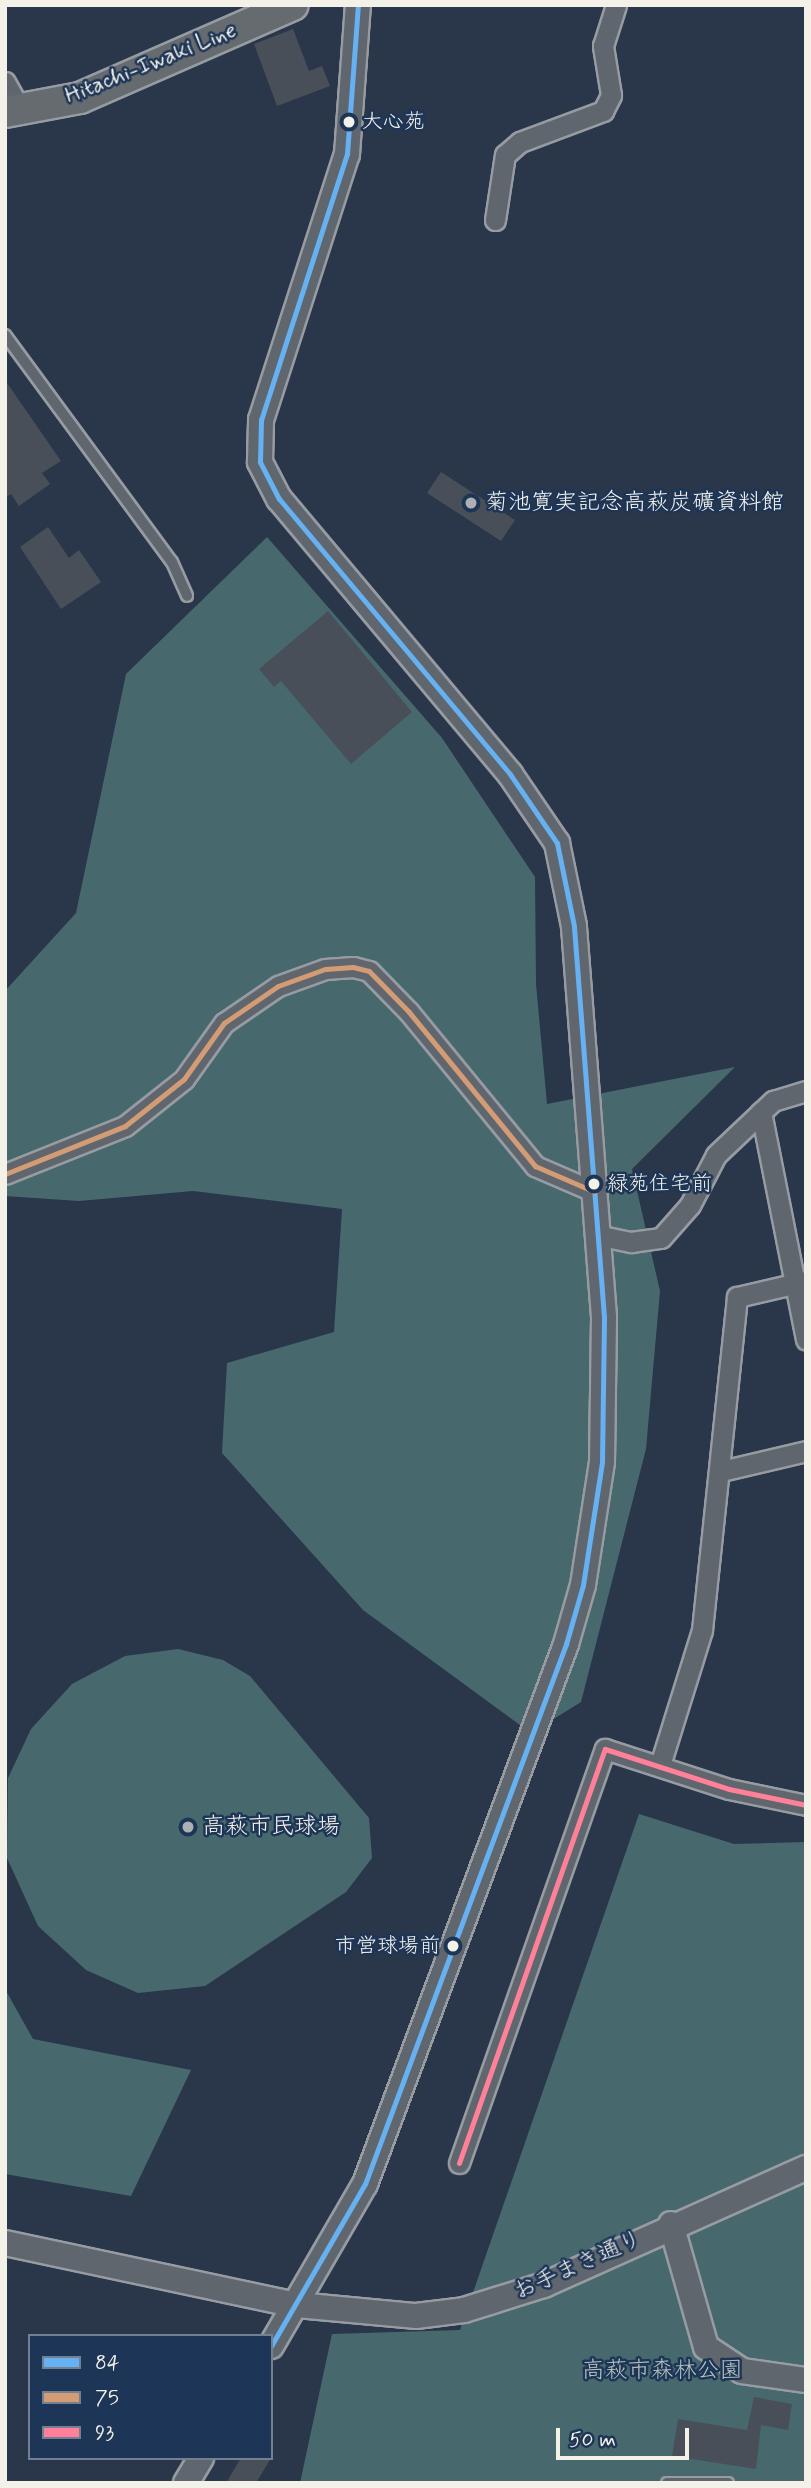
<!DOCTYPE html>
<meta charset="utf-8">
<style>
body{margin:0}
#map{position:relative;width:811px;height:2488px;overflow:hidden;background:#2a374a;font-family:Mynerve,"Klee One",sans-serif}
div>[style]{position:absolute}
[style*='--x']{left:calc(var(--x)*1px);top:calc(var(--y)*1px);width:calc(var(--w)*1px);rotate:calc(var(--a)*1deg)}
.green>*{inset:0;background:#47696e}
.building>*{inset:0;background:#494f59}
.roads{filter:drop-shadow(2px 0 #979ca3) drop-shadow(-2px 0 #979ca3) drop-shadow(0 2px #979ca3) drop-shadow(0 -2px #979ca3)}
.service>*{height:10px;margin:-5px;padding:0 5px;transform-origin:5px;border-radius:5px;background:#60666e}
.minor>*{height:19px;margin:-9.5px;padding:0 9.5px;transform-origin:9.5px;border-radius:9.5px;background:#60666e}
.tertiary>*{height:24px;margin:-12px;padding:0 12px;transform-origin:12px;border-radius:12px;background:#60666e}
.primary>*{height:30px;margin:-15px;padding:0 15px;transform-origin:15px;border-radius:15px;background:#666b6f}
.bus-1>*{height:5px;margin:-2.5px;padding:0 2.5px;transform-origin:2.5px;border-radius:2.5px;background:#66b1f2}
.bus-2>*{height:5px;margin:-2.5px;padding:0 2.5px;transform-origin:2.5px;border-radius:2.5px;background:#d39c74}
.bus-3>*{height:5px;margin:-2.5px;padding:0 2.5px;transform-origin:2.5px;border-radius:2.5px;background:#ff8098}
.dots>*{width:19px;height:19px;translate:-50% -50%;box-sizing:border-box;border:4px solid #1d3557;border-radius:50%}
span{translate:-50% -50%;white-space:nowrap;text-align:center;line-height:1.15;-webkit-text-stroke:5px #1d3557;paint-order:stroke}
.bus-label{font-size:21px;color:#f4f1e8}
.left{translate:0 -50%;text-align:left}
.right{translate:-100% -50%;text-align:right}
.street-label{font-size:23px;color:#f4f1e8}
.poi-label{font-size:23px;color:#f4f1e8}
.park-label{font-size:23px;color:#b9c4bf}
.frame{position:absolute;inset:0;border:7px solid #f4f1e8;pointer-events:none}
.legend{position:absolute;left:28px;top:2334px;width:245px;height:126px;box-sizing:border-box;background:#1d3557;border:2px solid #738091;margin:0;padding:9px 12px;list-style:none;font-size:21px;color:#f4f1e8}
.legend li{display:flex;align-items:center;gap:14px;height:35px}
.legend b{width:35px;border:2px solid #738091}
.scale{position:absolute;left:556px;top:2428px;width:133px;height:32px;box-sizing:border-box;border:4px solid #f4f1e8;border-top:0;padding-left:9px;font-size:21px;line-height:24px;white-space:nowrap;color:#f4f1e8;-webkit-text-stroke:5px #1d3557;paint-order:stroke}
</style>
<div id="map">
<div class="green">
<i style="clip-path:polygon(267px 537px,442px 738px,535px 877px,536px 984px,547px 1104px,735px 1067px,632px 1169px,660px 1291px,646px 1449px,581px 1702px,531px 1733px,363px 1610px,222px 1453px,227px 1363px,334px 1332px,342px 1209px,193px 1191px,79px 1201px,5px 1196px,5px 991px,76px 913px,126px 674px)"></i>
<i style="clip-path:polygon(178px 1649px,223px 1660px,250px 1676px,369px 1818px,372px 1858px,346px 1892px,205px 1986px,138px 1993px,86px 1970px,38px 1926px,7px 1858px,8px 1778px,31px 1729px,72px 1684px,125px 1656px)"></i>
<i style="clip-path:polygon(639px 1814px,734px 1844px,806px 1842px,806px 2483px,300px 2483px,332px 2334px,460px 2330px)"></i>
<i style="clip-path:polygon(5px 1989px,33px 2039px,191px 2070px,131px 2196px,5px 2174px)"></i>
</div>
<div class="building">
<i style="clip-path:polygon(293px 29px,309px 71px,322px 66px,330px 86px,277px 106px,254px 44px)"></i>
<i style="clip-path:polygon(5px 380px,61px 461px,42px 473px,50px 484px,19px 506px,11px 494px,5px 498px)"></i>
<i style="clip-path:polygon(441px 472px,515px 520px,501px 541px,427px 493px)"></i>
<i style="clip-path:polygon(48px 527px,69px 558px,79px 550px,101px 582px,61px 609px,20px 547px)"></i>
<i style="clip-path:polygon(328px 611px,412px 712px,351px 764px,281px 681px,274px 687px,259px 669px)"></i>
<i style="clip-path:polygon(754px 2397px,792px 2404px,788px 2430px,761px 2425px,756px 2469px,672px 2456px,678px 2419px,747px 2430px)"></i>
<i style="clip-path:polygon(241px 2458px,271px 2458px,256px 2483px,226px 2483px)"></i>
</div>
<div class="roads">
<div class="service">
<i style="--x:5;--y:335;--w:282;--a:53.7"></i>
<i style="--x:172;--y:562;--w:37;--a:66"></i>
<i style="--x:667;--y:2483;--w:61;--a:0"></i>
</div>
<div class="minor">
<i style="--x:5;--y:82;--w:33;--a:61"></i>
<i style="--x:495;--y:220;--w:66;--a:-81.3"></i>
<i style="--x:505;--y:155;--w:20;--a:-41"></i>
<i style="--x:520;--y:142;--w:89;--a:-20.5"></i>
<i style="--x:603;--y:111;--w:18;--a:-63"></i>
<i style="--x:611;--y:95;--w:50;--a:-99.3"></i>
<i style="--x:603;--y:46;--w:43;--a:-72.4"></i>
<i style="--x:761;--y:1112;--w:232;--a:78.8"></i>
<i style="--x:5;--y:1174;--w:129;--a:-21.8"></i>
<i style="--x:125;--y:1126;--w:75;--a:-38.5"></i>
<i style="--x:184;--y:1079;--w:69;--a:-54.5"></i>
<i style="--x:224;--y:1023;--w:65;--a:-34.4"></i>
<i style="--x:278;--y:986;--w:50;--a:-19.9"></i>
<i style="--x:325;--y:969;--w:28;--a:-4"></i>
<i style="--x:353;--y:967;--w:16;--a:14"></i>
<i style="--x:369;--y:971;--w:57;--a:45.7"></i>
<i style="--x:409;--y:1012;--w:199;--a:50.7"></i>
<i style="--x:535;--y:1166;--w:65;--a:23.4"></i>
<i style="--x:597;--y:1235;--w:35;--a:12"></i>
<i style="--x:631;--y:1242;--w:30;--a:-8"></i>
<i style="--x:661;--y:1238;--w:44;--a:-48.7"></i>
<i style="--x:690;--y:1205;--w:56;--a:-62.5"></i>
<i style="--x:716;--y:1155;--w:79;--a:-43.5"></i>
<i style="--x:773;--y:1101;--w:34;--a:-17"></i>
<i style="--x:721;--y:1471;--w:87;--a:-13.2"></i>
<i style="--x:660;--y:1765;--w:141;--a:-72.7"></i>
<i style="--x:702;--y:1630;--w:335;--a:-84"></i>
<i style="--x:737;--y:1297;--w:71;--a:-13.1"></i>
<i style="--x:459;--y:2163;--w:439;--a:-70.6"></i>
<i style="--x:605;--y:1749;--w:130;--a:17.9"></i>
<i style="--x:729;--y:1789;--w:79;--a:11.7"></i>
</div>
<div class="tertiary">
<i style="--x:671;--y:2224;--w:128;--a:74.1"></i>
<i style="--x:706;--y:2347;--w:43;--a:33.7"></i>
<i style="--x:742;--y:2371;--w:65;--a:8"></i>
<i style="--x:5;--y:2243;--w:299;--a:12"></i>
<i style="--x:297;--y:2305;--w:120;--a:5.3"></i>
<i style="--x:416;--y:2316;--w:48;--a:-7.1"></i>
<i style="--x:464;--y:2310;--w:84;--a:-17.4"></i>
<i style="--x:544;--y:2285;--w:287;--a:-24.1"></i>
<i style="--x:271;--y:2346;--w:187;--a:-59.9"></i>
<i style="--x:365;--y:2184;--w:576;--a:-69.58"></i>
<i style="--x:566;--y:1644;--w:61;--a:-73.9"></i>
<i style="--x:583;--y:1585;--w:124;--a:-81.2"></i>
<i style="--x:602;--y:1462;--w:145;--a:-89.2"></i>
<i style="--x:604;--y:1317;--w:392;--a:-94.4"></i>
<i style="--x:574;--y:926;--w:85;--a:-101.6"></i>
<i style="--x:557;--y:843;--w:83;--a:-124.3"></i>
<i style="--x:510;--y:774;--w:359;--a:-130"></i>
<i style="--x:279;--y:499;--w:42;--a:-117.2"></i>
<i style="--x:260;--y:462;--w:42;--a:-88.6"></i>
<i style="--x:261;--y:420;--w:280;--a:-72.1"></i>
<i style="--x:347;--y:154;--w:149;--a:-85.8"></i>
<i style="--x:186;--y:2483;--w:29;--a:-59"></i>
</div>
<div class="primary">
<i style="--x:5;--y:112;--w:76;--a:-10.6"></i>
<i style="--x:80;--y:98;--w:232;--a:-23.6"></i>
</div>
</div>
<div class="bus-1">
<i style="--x:271;--y:2346;--w:187;--a:-59.9"></i>
<i style="--x:365;--y:2184;--w:576;--a:-69.58"></i>
<i style="--x:566;--y:1644;--w:61;--a:-73.9"></i>
<i style="--x:583;--y:1585;--w:124;--a:-81.2"></i>
<i style="--x:602;--y:1462;--w:145;--a:-89.2"></i>
<i style="--x:604;--y:1317;--w:392;--a:-94.4"></i>
<i style="--x:574;--y:926;--w:85;--a:-101.6"></i>
<i style="--x:557;--y:843;--w:83;--a:-124.3"></i>
<i style="--x:510;--y:774;--w:359;--a:-130"></i>
<i style="--x:279;--y:499;--w:42;--a:-117.2"></i>
<i style="--x:260;--y:462;--w:42;--a:-88.6"></i>
<i style="--x:261;--y:420;--w:280;--a:-72.1"></i>
<i style="--x:347;--y:154;--w:149;--a:-85.8"></i>
</div>
<div class="bus-2">
<i style="--x:5;--y:1174;--w:129;--a:-21.8"></i>
<i style="--x:125;--y:1126;--w:75;--a:-38.5"></i>
<i style="--x:184;--y:1079;--w:69;--a:-54.5"></i>
<i style="--x:224;--y:1023;--w:65;--a:-34.4"></i>
<i style="--x:278;--y:986;--w:50;--a:-19.9"></i>
<i style="--x:325;--y:969;--w:28;--a:-4"></i>
<i style="--x:353;--y:967;--w:16;--a:14"></i>
<i style="--x:369;--y:971;--w:57;--a:45.7"></i>
<i style="--x:409;--y:1012;--w:199;--a:50.7"></i>
<i style="--x:535;--y:1166;--w:65;--a:23.4"></i>
</div>
<div class="bus-3">
<i style="--x:459;--y:2163;--w:439;--a:-70.6"></i>
<i style="--x:605;--y:1749;--w:130;--a:17.9"></i>
<i style="--x:729;--y:1789;--w:79;--a:11.7"></i>
</div>
<div class="dots">
<i style="left:349px;top:122px;background:#f4f1e8"></i>
<i style="left:471px;top:503px;background:#adb0b1"></i>
<i style="left:594px;top:1184px;background:#f4f1e8"></i>
<i style="left:188px;top:1827px;background:#adb0b1"></i>
<i style="left:453px;top:1946px;background:#f4f1e8"></i>
</div>
<div class="bus-label">
<span class="left" style="left:362px;top:122px">大心苑</span>
<span class="left" style="left:607px;top:1184px">緑苑住宅前</span>
<span class="right" style="left:440px;top:1946px">市営球場前</span>
</div>
<div class="street-label">
<span style="left:151px;top:64px;rotate:-22deg">Hitachi-Iwaki Line</span>
<span style="left:578px;top:2266px;rotate:-24deg">お手まき通り</span>
</div>
<div class="poi-label">
<span class="left" style="left:485px;top:503px">菊池寛実記念高萩炭礦資料館</span>
<span class="left" style="left:202px;top:1827px">高萩市民球場</span>
</div>
<div class="park-label">
<span style="left:662px;top:2371px">高萩市森林公園</span>
</div>
<div class="frame"></div>
<ul class="legend">
<li><b style="height:9px;background:#66b1f2"></b>84</li>
<li><b style="height:9px;background:#d39c74"></b>75</li>
<li><b style="height:9px;background:#ff8098"></b>93</li>
</ul>
<div class="scale">50 m</div>
</div>
